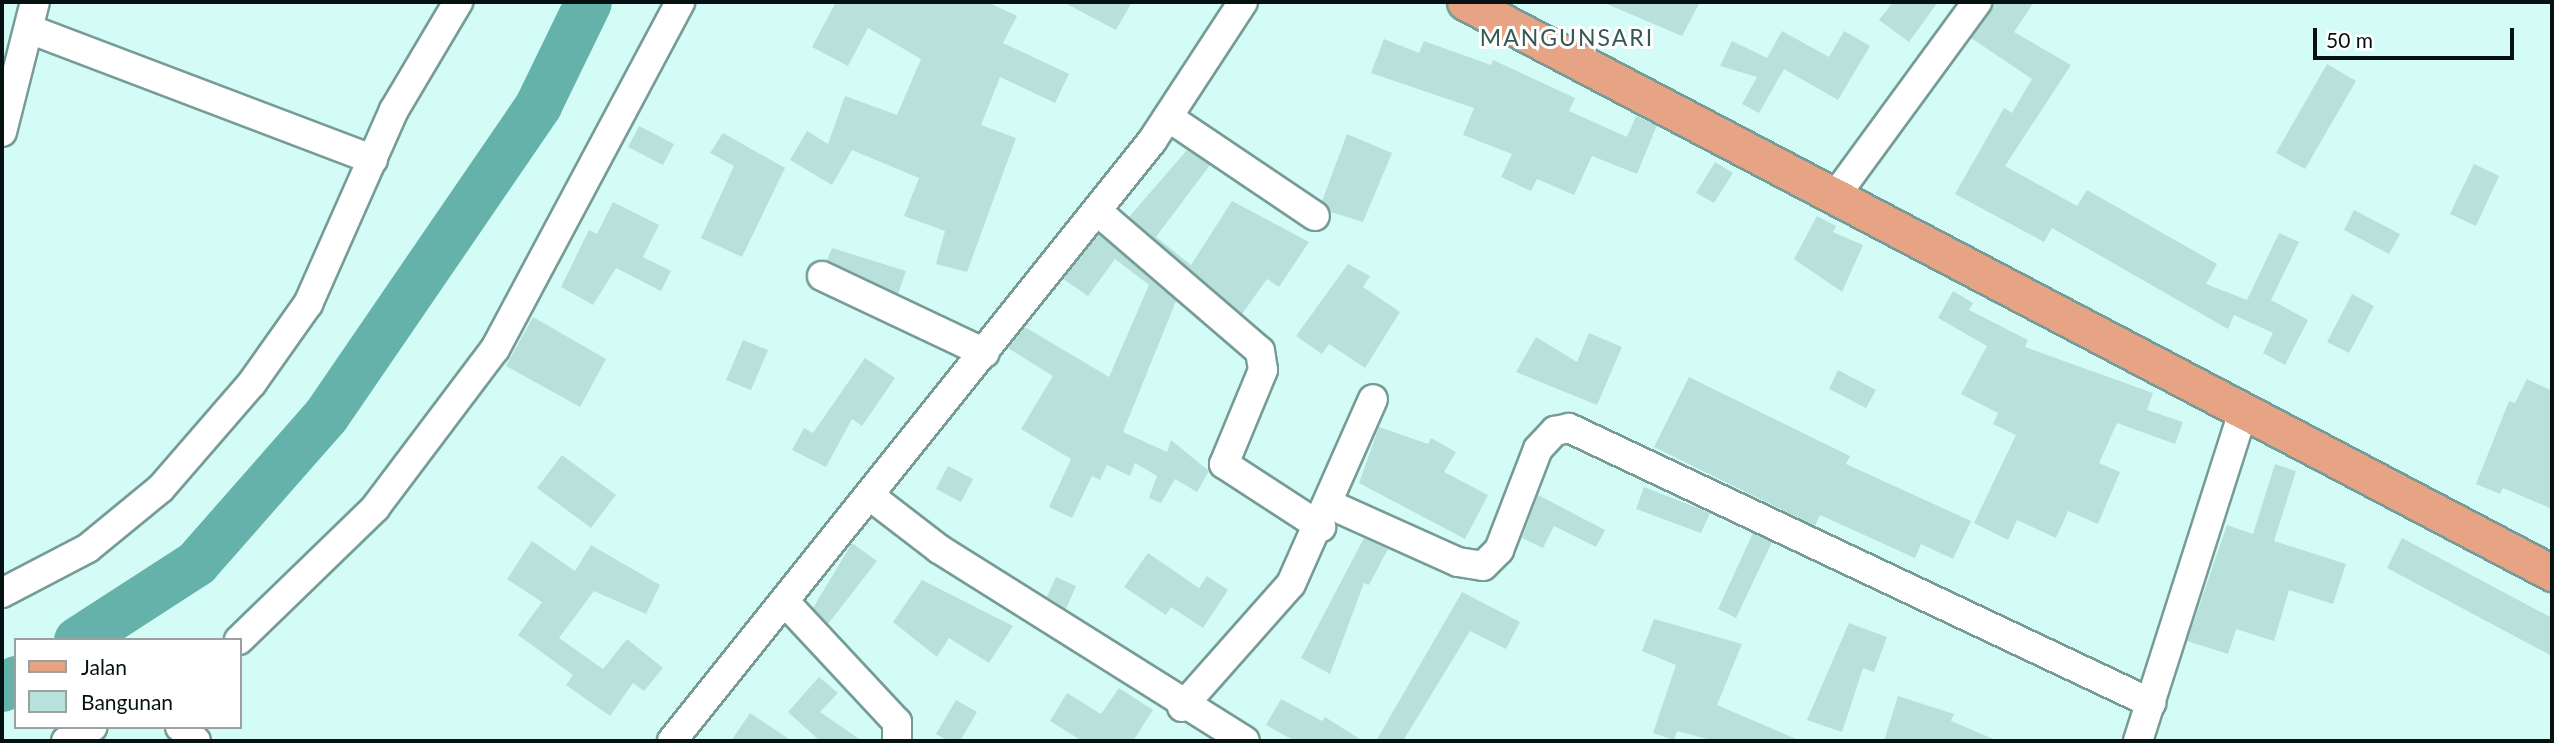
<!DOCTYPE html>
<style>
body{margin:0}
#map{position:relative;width:2554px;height:743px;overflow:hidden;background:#d4fcf7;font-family:Lato,sans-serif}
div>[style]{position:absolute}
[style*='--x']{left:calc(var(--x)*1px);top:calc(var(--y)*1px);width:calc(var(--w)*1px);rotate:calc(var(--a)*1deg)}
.river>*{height:47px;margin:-23.5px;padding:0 23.5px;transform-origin:23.5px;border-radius:23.5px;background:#65b2aa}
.building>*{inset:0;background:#b9e1dc}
.roads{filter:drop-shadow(2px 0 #779c97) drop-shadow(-2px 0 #779c97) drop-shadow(0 2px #779c97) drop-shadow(0 -2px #779c97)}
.minor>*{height:28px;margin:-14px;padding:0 14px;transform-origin:14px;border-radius:14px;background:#fff}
.major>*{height:35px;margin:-17.5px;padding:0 17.5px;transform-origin:17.5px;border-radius:17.5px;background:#e6a484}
span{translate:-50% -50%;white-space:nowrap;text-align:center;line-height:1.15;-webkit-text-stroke:6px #fff;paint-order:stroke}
.quarter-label{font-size:23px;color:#365955;letter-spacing:2px}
.frame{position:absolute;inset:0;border:4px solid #051211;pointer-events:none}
.legend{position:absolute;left:14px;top:638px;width:228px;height:91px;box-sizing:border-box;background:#fff;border:2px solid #9ba0a0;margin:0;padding:9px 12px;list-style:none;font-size:21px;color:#051211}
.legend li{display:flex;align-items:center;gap:14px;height:35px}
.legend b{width:35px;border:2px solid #9ba0a0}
.scale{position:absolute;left:2313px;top:28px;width:201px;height:32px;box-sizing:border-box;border:4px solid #051211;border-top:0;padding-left:9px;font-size:21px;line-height:24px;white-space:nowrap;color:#051211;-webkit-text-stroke:5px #fff;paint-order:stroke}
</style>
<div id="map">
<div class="river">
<i style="--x:77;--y:640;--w:142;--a:-32.9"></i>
<i style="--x:196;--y:563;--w:197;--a:-48.7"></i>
<i style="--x:326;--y:415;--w:376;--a:-55.6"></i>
<i style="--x:538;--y:105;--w:114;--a:-64.1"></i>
<i style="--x:2;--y:688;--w:17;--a:-33"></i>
</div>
<div class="building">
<i style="clip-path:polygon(836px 2px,987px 2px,1017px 16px,1003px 43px,1069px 74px,1055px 103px,1000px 77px,981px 125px,1016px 138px,967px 272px,936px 264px,945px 231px,904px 216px,919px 178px,852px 150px,832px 185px,790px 160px,807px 131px,828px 144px,845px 96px,897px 115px,921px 59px,868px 28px,848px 66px,812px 47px)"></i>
<i style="clip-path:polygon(1063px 2px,1132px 2px,1116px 30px)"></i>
<i style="clip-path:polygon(1602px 2px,1700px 2px,1682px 36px)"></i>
<i style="clip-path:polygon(1893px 2px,1938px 2px,1909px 42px,1879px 20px)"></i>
<i style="clip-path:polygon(1993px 2px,2034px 2px,2014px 32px,2071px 65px,2005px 166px,2077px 206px,2087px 190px,2217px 264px,2206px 284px,2247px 300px,2279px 233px,2299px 242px,2271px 300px,2308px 320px,2285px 365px,2263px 353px,2273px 333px,2234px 315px,2228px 329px,2052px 228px,2044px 242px,1955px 194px,2004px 108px,2012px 113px,2032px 79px,1971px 38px)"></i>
<i style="clip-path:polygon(1782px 31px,1829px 57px,1844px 31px,1870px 46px,1838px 100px,1784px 69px,1759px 113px,1742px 104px,1757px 77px,1720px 66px,1732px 41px,1767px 58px)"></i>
<i style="clip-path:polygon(1384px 39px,1419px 53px,1424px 41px,1491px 65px,1493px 60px,1575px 98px,1569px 111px,1627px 137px,1636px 116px,1657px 125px,1637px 174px,1592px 156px,1574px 195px,1537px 179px,1531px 191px,1501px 177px,1512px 154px,1463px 135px,1474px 108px,1371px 73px)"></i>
<i style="clip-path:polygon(2327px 64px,2356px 81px,2305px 169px,2276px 153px)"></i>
<i style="clip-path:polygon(639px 126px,674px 144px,663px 165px,628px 147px)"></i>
<i style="clip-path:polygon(723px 133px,785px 168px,742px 257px,701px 238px,734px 166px,710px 153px)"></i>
<i style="clip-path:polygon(1347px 134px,1392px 153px,1363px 222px,1331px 212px,1322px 201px)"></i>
<i style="clip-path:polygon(1187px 150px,1210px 165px,1156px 237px,1191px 265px,1232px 201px,1309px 242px,1279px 287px,1267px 279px,1242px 314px,1129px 217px)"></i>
<i style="clip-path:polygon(1715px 162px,1733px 173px,1714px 203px,1696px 193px)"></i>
<i style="clip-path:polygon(2474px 164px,2499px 176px,2476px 226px,2450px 214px)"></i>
<i style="clip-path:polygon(613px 202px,659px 225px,643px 257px,671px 271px,661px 291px,616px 268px,593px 305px,561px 287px,589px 230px,597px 234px)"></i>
<i style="clip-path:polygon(2354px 210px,2400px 234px,2389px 254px,2344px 230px)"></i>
<i style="clip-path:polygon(1817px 216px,1836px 226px,1833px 232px,1863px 245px,1842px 292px,1794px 259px)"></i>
<i style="clip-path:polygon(1099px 234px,1176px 301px,1123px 432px,1167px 452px,1171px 440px,1209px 471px,1197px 492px,1175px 479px,1161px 503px,1149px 498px,1157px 476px,1135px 463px,1130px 476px,1107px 465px,1100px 480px,1092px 476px,1072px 518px,1049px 507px,1071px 459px,1021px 429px,1053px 376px,1008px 348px,1025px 327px,1109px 377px,1149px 285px,1115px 259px,1088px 296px,1063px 279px)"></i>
<i style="clip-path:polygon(832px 248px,906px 271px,898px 294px,827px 260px)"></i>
<i style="clip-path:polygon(1348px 264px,1370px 276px,1363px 287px,1400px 312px,1365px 368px,1329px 344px,1322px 354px,1296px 336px)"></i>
<i style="clip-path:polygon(1953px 291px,1973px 303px,1969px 310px,2028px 340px,2025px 347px,2153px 393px,2147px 410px,2183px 422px,2175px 444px,2117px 423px,2099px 463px,2120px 472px,2098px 524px,2068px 511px,2056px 538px,2017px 520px,2008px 540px,1974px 523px,2016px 435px,1993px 424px,1998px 413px,1961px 394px,1987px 346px,1938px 318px)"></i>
<i style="clip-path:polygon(2352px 294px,2374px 306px,2349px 353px,2327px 342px)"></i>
<i style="clip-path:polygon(533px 317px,606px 359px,580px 407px,506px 366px)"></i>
<i style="clip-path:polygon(1589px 333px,1622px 347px,1597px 405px,1516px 372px,1536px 337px,1577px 362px)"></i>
<i style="clip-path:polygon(743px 340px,768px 350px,751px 390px,726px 380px)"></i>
<i style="clip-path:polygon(865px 358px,895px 378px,862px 426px,852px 419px,826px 467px,792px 450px,804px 428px,813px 433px)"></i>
<i style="clip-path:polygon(1838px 370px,1876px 390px,1866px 408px,1829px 389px)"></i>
<i style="clip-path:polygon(1689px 377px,1850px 456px,1846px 464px,1971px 521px,1953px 559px,1921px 544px,1915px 558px,1820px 515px,1815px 526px,1654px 447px)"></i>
<i style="clip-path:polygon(2527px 379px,2552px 391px,2552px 509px,2503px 488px,2500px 494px,2476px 484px,2509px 401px,2515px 403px)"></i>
<i style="clip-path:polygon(1379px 427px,1428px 444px,1431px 438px,1456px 452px,1444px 472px,1488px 495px,1465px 539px,1359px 483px)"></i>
<i style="clip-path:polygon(562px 455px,616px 495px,591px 528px,537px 488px)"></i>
<i style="clip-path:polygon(2275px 464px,2296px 471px,2274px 541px,2346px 564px,2333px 604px,2289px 590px,2274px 641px,2236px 629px,2228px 654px,2187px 641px,2227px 525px,2253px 534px)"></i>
<i style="clip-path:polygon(948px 466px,973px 479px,961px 502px,936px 489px)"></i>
<i style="clip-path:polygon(1644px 487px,1710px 513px,1701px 533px,1636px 509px)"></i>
<i style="clip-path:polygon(1538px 495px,1605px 530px,1596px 547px,1554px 526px,1543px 548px,1522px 538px)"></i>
<i style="clip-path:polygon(1753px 533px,1772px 542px,1736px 618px,1718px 609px)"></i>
<i style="clip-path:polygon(1364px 538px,1388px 549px,1369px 585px,1364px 583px,1330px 674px,1301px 658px)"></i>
<i style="clip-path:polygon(2402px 538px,2552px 618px,2552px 656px,2387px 568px)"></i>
<i style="clip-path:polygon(532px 541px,575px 571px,591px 545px,660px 585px,646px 614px,594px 591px,559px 638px,603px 669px,627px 639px,663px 668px,644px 691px,633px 683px,610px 716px,566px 685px,573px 675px,518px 635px,542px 602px,507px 579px)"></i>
<i style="clip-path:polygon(852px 543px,877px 561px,828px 624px,813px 608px)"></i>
<i style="clip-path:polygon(1148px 553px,1199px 588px,1207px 576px,1228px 590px,1203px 628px,1171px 607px,1166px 615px,1124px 587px)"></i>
<i style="clip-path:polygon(1056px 577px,1076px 586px,1066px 609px,1047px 597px)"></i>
<i style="clip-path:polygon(922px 580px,1013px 626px,989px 663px,949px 638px,937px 657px,893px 622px)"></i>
<i style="clip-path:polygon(1462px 592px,1520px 622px,1506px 649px,1470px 631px,1403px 741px,1376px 741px)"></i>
<i style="clip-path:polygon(1654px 619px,1742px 644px,1717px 705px,1801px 741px,1715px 741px,1677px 731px,1674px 740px,1653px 733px,1676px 665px,1642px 651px)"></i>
<i style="clip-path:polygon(1849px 623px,1887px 637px,1874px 672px,1863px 668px,1842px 732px,1807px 720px)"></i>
<i style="clip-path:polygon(819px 677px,838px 693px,820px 712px,862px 741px,820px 741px,788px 712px)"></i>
<i style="clip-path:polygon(1119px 688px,1153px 710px,1133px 741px,1082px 741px,1050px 721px,1067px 693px,1101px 714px)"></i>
<i style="clip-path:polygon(1898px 696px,1954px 714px,1951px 721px,1998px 741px,1884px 741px)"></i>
<i style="clip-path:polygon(1281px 699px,1322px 721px,1325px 717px,1363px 741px,1295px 741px,1266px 725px)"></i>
<i style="clip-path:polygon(956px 700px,977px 712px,960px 741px,948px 741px,936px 734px)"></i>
<i style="clip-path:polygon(750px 713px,792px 741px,731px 741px)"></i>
</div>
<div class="roads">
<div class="minor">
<i style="--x:29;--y:29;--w:368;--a:20.8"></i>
<i style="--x:1168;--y:117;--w:177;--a:34"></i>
<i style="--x:2;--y:132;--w:134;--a:-75.8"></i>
<i style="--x:1836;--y:195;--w:239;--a:-53.8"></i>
<i style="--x:1097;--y:211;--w:215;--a:40.7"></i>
<i style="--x:1260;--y:351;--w:19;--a:81"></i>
<i style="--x:1263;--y:370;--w:102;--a:112.5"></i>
<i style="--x:1224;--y:464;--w:116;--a:33"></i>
<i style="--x:822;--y:276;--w:180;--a:25.3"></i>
<i style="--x:870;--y:496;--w:87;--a:37.5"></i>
<i style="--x:939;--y:549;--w:361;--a:32.1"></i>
<i style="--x:1331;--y:505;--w:139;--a:24.2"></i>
<i style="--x:1458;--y:562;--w:25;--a:9"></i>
<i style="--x:1483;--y:566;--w:23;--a:-45"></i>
<i style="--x:1499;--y:550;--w:108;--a:-68.9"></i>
<i style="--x:1538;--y:449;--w:25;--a:-47"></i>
<i style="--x:1555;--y:431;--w:14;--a:-12"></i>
<i style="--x:1569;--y:428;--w:644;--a:25.29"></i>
<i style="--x:2;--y:593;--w:97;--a:-27.6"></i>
<i style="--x:88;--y:548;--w:94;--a:-39.4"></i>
<i style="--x:161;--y:488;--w:139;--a:-49.1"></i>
<i style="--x:252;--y:383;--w:97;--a:-54.7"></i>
<i style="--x:308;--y:304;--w:212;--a:-66.1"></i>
<i style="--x:394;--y:110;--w:126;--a:-59.3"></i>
<i style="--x:785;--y:602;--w:164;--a:47"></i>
<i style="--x:897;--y:722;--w:19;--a:90"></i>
<i style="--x:239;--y:640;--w:190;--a:-44.1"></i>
<i style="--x:375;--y:508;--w:199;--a:-53"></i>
<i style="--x:495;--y:349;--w:393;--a:-61.9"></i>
<i style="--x:1182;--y:707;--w:164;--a:-48.5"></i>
<i style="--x:1291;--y:584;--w:202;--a:-66.1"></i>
<i style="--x:180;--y:727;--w:21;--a:41"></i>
<i style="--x:66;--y:741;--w:30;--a:-28"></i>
<i style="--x:672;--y:741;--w:768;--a:-51.34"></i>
<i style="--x:1152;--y:141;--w:166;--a:-56.8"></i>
<i style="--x:2138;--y:741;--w:349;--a:-72.3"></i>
</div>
<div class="major">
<i style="--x:1465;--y:2;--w:1228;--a:27.71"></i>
</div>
</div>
<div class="quarter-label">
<span style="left:1567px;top:37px">MANGUNSARI</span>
</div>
<div class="frame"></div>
<ul class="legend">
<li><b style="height:9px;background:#e6a484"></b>Jalan</li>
<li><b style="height:19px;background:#b9e1dc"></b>Bangunan</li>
</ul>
<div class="scale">50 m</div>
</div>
